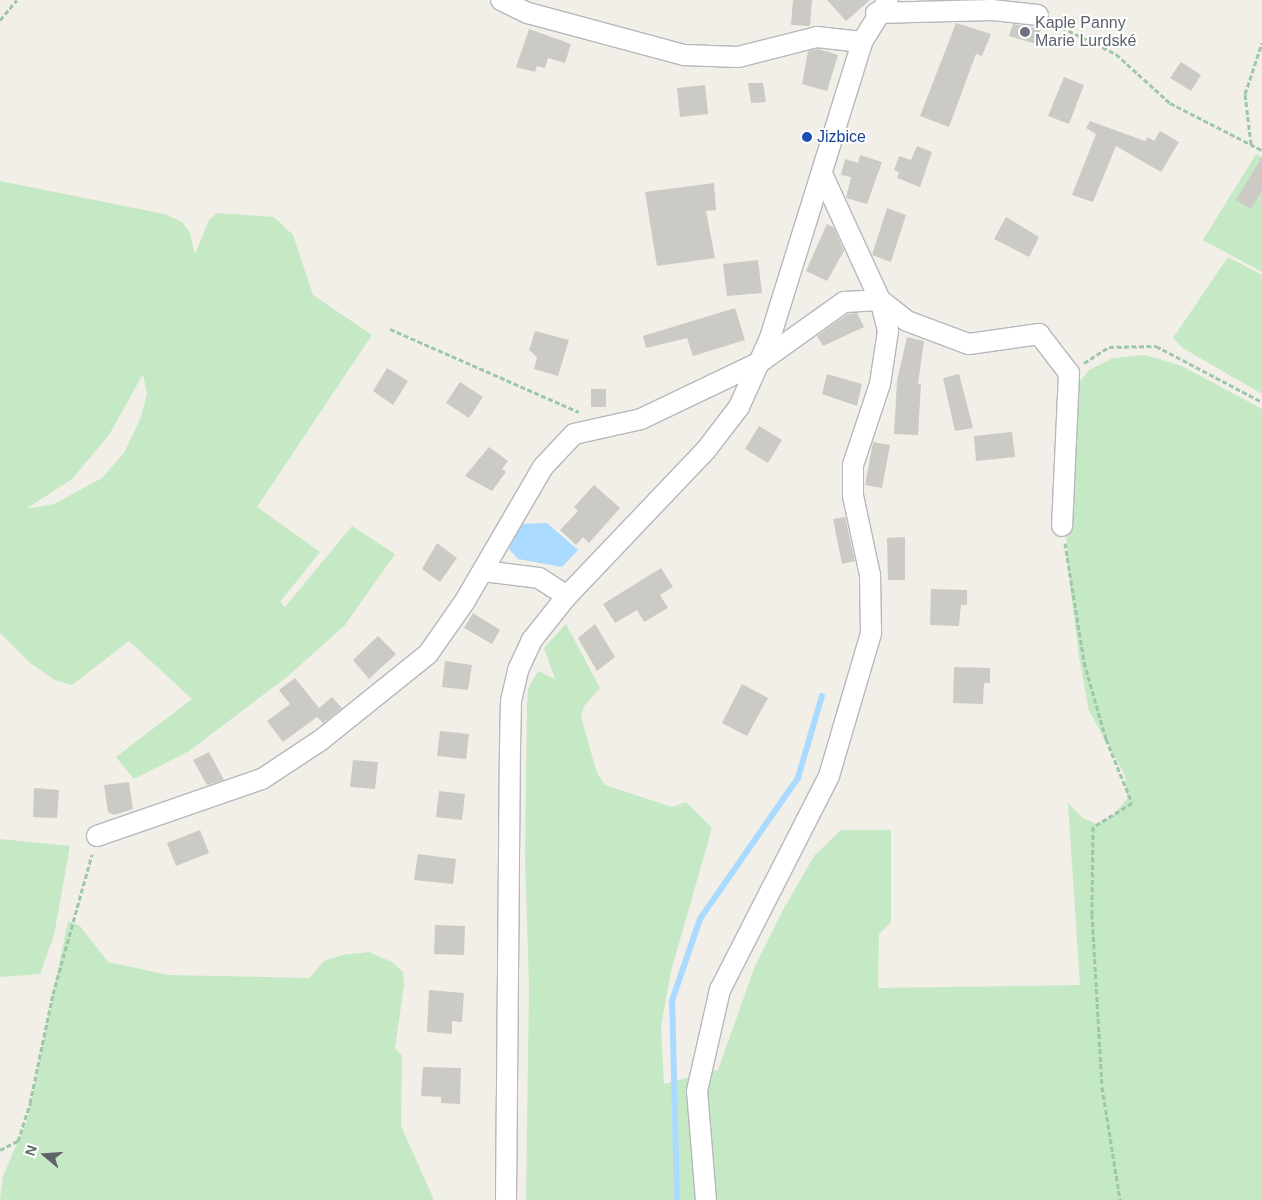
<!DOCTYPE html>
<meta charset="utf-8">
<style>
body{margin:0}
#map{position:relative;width:1262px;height:1200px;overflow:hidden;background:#f1efe8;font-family:Arial,sans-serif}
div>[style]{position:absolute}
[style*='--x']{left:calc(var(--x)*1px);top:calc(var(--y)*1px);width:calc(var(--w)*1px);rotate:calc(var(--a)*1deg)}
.green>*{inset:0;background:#c5e8c5}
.water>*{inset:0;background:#aadaff}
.stream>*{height:5.5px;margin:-2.75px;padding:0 2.75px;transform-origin:2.75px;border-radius:2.75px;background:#aadaff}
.building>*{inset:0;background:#cccac5}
.path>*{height:3px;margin-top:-1.5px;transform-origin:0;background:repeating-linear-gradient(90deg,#9cc7a9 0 5px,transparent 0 7.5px)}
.roads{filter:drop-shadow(1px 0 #b5b8bc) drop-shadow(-1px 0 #b5b8bc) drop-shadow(0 1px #b5b8bc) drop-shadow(0 -1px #b5b8bc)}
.minor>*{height:20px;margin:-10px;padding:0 10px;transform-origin:10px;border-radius:10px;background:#fff}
.dots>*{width:14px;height:14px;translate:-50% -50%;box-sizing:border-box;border:2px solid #fff;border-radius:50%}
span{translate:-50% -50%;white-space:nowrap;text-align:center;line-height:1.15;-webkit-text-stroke:4px #fff;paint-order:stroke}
.worship-label{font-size:16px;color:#5b616d}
.left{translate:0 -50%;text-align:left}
.transit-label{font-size:16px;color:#164399}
.north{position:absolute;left:20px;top:1130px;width:50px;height:50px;-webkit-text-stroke:4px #fff;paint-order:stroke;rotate:288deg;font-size:14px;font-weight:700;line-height:20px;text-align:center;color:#5f6368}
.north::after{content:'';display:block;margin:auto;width:18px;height:22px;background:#5f6368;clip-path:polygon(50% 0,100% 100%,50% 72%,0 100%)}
</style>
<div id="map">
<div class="green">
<i style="clip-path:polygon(1256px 154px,1262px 157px,1262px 272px,1203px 240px)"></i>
<i style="clip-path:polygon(evenodd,0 181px,164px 214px,182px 222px,190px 233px,195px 254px,209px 220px,217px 213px,274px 217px,293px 235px,313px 295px,372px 335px,257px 507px,320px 552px,280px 602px,285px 607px,352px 526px,395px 554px,345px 625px,288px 676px,189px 751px,134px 779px,116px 757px,192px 699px,129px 641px,72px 685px,55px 680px,30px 663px,0 633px,0 181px,143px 374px,147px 393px,141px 417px,124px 453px,102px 478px,54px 504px,26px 509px,72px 479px,109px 435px,143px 374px)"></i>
<i style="clip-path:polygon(1228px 257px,1262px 275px,1262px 394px,1183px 348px,1173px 338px)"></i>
<i style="clip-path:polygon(1145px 355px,1182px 366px,1262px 409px,1262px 1200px,526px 1200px,529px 986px,525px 856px,527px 706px,528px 689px,538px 671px,555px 679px,544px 648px,566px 624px,600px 688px,584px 706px,581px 717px,597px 773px,605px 785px,672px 807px,686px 802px,712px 828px,671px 971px,661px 1027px,664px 1084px,718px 1070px,755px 966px,783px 910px,814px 856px,841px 830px,891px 830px,891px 922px,879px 934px,878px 988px,1080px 985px,1068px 803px,1083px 818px,1096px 824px,1111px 818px,1127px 799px,1125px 775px,1089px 711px,1079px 657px,1067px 561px,1065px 470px,1071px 392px,1089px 370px,1113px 358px)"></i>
<i style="clip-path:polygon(0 839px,70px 846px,54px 935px,40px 974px,0 977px)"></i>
<i style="clip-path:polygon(68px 921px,80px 926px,108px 962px,168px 975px,309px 978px,324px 961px,342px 955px,369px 952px,392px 962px,403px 972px,404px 985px,395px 1048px,402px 1056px,401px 1126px,434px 1200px,0 1200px,3px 1176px,27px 1121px)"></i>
</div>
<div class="water">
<i style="clip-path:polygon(547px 523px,578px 550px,562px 567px,518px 559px,509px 549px,521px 524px)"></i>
</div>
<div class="stream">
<i style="--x:677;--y:1200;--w:199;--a:-91.4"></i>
<i style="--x:672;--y:1001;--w:87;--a:-71.1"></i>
<i style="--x:700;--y:919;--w:172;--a:-55.2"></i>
<i style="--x:798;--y:778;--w:85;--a:-73.7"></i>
</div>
<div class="building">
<i style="clip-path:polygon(793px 0,812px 0,810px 26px,791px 25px)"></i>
<i style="clip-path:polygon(827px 0,870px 0,846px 21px)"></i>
<i style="clip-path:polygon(956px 23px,991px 34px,982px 56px,976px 54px,949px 127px,920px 116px)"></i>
<i style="clip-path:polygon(1013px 24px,1041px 29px,1036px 44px,1009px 36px)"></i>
<i style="clip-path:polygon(529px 29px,571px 44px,565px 63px,548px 58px,545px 68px,537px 66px,535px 72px,516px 67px)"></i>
<i style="clip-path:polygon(819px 49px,838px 55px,827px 91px,802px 84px,808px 51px)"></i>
<i style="clip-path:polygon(1181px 62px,1201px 75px,1191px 91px,1170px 78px)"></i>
<i style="clip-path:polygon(1064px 77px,1084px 85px,1069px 124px,1048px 116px)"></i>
<i style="clip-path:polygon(748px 83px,763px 83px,766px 102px,751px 103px)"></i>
<i style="clip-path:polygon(705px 85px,708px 114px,680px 117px,677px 88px)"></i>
<i style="clip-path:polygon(1090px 121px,1145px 141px,1148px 137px,1154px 141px,1160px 131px,1179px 142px,1161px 172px,1116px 146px,1093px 202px,1072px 195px,1096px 134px,1086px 128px)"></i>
<i style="clip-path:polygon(917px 146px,932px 152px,920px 187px,897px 178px,899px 172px,894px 170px,899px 156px,911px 160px)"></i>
<i style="clip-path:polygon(860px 155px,882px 162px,867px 204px,846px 198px,851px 177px,841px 175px,845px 159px,858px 163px)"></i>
<i style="clip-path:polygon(1262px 157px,1262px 191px,1251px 209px,1236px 200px)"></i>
<i style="clip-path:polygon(714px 183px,716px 210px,706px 211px,715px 258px,657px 266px,645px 192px)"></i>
<i style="clip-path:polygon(887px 208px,906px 215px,891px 262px,872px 255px)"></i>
<i style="clip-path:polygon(1006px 217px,1039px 237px,1029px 257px,994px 239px)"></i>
<i style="clip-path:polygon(827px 224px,834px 228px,844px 251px,827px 281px,806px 271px)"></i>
<i style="clip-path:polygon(758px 260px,762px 293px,727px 296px,723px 264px)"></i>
<i style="clip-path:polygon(735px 308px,745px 340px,693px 356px,687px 338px,646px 348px,643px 336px)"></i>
<i style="clip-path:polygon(857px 313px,864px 327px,823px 346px,817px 336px,848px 314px)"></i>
<i style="clip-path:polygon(535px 331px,569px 340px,558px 376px,534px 369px,537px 357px,529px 350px)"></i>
<i style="clip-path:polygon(907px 337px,924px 341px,918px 384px,921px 384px,918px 435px,894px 434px,897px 381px)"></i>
<i style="clip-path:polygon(387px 368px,408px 381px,393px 405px,373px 391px)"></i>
<i style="clip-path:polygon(827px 374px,862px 384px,857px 406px,822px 394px)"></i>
<i style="clip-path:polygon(959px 374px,973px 428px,955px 431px,943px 378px)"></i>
<i style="clip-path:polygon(460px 382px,483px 397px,469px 418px,446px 403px)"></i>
<i style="clip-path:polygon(591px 389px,606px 389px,606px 407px,591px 407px)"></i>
<i style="clip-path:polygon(759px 426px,782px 440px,768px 463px,745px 449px)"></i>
<i style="clip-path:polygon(1012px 432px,1015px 457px,976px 461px,974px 436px)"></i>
<i style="clip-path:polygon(873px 442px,890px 445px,882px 488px,865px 485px)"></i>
<i style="clip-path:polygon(489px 447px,508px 461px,502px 469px,506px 472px,492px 491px,465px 476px)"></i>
<i style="clip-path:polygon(594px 485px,620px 508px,589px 543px,583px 537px,576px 545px,560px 530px,578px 511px,574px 507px)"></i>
<i style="clip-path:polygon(845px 517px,855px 561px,842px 564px,833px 519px)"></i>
<i style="clip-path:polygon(905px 537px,905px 580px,888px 580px,887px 538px)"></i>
<i style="clip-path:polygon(437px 543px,457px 558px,440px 582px,422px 569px)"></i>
<i style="clip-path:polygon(661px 568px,673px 587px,660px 595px,668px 608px,644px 622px,637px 610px,615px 623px,603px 604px)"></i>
<i style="clip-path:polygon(931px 589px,967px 590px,967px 605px,961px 605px,959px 626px,930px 625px)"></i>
<i style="clip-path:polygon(473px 613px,500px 630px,492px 644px,464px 628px)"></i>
<i style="clip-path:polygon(595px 624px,615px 657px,597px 671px,578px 638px)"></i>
<i style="clip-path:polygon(378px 636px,396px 654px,369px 679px,353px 660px)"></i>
<i style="clip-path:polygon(445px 661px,472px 665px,468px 690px,442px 687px)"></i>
<i style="clip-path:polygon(954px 667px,990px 668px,990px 683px,984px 683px,983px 704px,953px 703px)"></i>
<i style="clip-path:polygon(295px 678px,319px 708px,332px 697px,342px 708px,323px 723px,317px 717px,283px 742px,267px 721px,290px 704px,279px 690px)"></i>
<i style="clip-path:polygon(742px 684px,768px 698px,747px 736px,722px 723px)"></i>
<i style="clip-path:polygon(440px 731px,469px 734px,466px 759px,437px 756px)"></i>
<i style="clip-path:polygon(209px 752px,224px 780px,207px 785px,193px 760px)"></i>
<i style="clip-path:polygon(353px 760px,378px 762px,375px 789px,350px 787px)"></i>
<i style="clip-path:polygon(129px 782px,133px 809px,114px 815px,108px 812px,104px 785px)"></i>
<i style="clip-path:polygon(34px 788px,59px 790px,57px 818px,33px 817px)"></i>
<i style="clip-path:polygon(439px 791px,465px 794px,462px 820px,436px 817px)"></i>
<i style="clip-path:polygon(200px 830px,209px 853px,176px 866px,167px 843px)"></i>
<i style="clip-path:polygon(418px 854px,456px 859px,453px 884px,414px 880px)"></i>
<i style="clip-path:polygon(435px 925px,465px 926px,464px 955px,434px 954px)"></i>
<i style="clip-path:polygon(429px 990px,464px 993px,462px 1022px,452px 1021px,452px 1034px,427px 1032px)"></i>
<i style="clip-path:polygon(423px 1067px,461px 1068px,460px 1104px,441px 1103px,441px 1097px,421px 1096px)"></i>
</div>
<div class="path">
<i style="--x:0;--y:20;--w:26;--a:-50"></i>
<i style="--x:1055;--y:24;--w:68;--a:26.2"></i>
<i style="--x:1116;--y:54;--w:73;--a:42.2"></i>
<i style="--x:1170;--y:103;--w:103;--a:27.1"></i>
<i style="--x:1251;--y:144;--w:50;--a:-96.8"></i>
<i style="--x:1245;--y:94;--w:54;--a:-71.6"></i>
<i style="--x:390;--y:329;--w:206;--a:23.7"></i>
<i style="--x:1084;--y:363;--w:30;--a:-33"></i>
<i style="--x:1109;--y:347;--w:47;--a:-1.2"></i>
<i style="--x:1156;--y:346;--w:120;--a:27.8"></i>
<i style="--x:1065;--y:543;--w:121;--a:80.9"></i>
<i style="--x:1084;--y:662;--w:80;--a:74.1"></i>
<i style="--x:1106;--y:739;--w:69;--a:67.9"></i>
<i style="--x:1132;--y:803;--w:46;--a:148.4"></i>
<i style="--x:1093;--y:827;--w:87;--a:90.7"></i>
<i style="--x:1092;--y:914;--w:173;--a:86.7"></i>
<i style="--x:1102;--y:1087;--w:114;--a:80.9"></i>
<i style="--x:0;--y:1150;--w:20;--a:-27"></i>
<i style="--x:18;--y:1141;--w:40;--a:-72"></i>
<i style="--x:30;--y:1103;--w:111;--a:-78.1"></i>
<i style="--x:53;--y:994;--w:145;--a:-74.4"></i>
</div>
<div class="roads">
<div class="minor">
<i style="--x:501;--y:0;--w:30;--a:26"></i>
<i style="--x:528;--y:13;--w:162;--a:15.1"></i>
<i style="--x:684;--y:55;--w:54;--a:2.1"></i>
<i style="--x:738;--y:57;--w:81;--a:-14.2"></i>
<i style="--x:817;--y:37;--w:45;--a:6.3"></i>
<i style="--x:876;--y:13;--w:116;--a:-1.5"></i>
<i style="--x:992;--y:10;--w:46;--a:6.2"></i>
<i style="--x:483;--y:571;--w:56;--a:7.1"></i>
<i style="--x:539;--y:578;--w:33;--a:33"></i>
<i style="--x:97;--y:836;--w:175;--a:-19.1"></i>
<i style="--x:262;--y:779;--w:71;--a:-33.5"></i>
<i style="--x:321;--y:740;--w:137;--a:-38.8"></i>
<i style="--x:428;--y:654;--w:65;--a:-55.1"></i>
<i style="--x:465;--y:601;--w:155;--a:-59.8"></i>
<i style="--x:543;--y:467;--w:45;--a:-46.8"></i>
<i style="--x:574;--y:434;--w:69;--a:-12.6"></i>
<i style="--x:641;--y:419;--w:132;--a:-25.6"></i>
<i style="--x:760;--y:362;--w:103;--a:-35.5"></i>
<i style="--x:844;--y:302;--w:36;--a:-3"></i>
<i style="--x:880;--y:300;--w:34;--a:38"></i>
<i style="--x:907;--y:321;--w:66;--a:20.4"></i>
<i style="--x:969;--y:344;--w:71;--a:-8.1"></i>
<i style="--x:1039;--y:334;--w:49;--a:52.4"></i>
<i style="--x:1069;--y:373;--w:153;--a:92.6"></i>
<i style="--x:506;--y:1200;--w:452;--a:-89.5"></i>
<i style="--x:510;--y:748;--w:47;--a:-88.8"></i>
<i style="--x:511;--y:701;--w:32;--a:-77"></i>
<i style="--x:518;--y:670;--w:33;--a:-65"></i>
<i style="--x:532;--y:640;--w:56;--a:-51.5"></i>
<i style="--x:567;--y:596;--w:202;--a:-46.4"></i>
<i style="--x:706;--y:450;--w:54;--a:-52.5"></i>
<i style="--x:739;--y:407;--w:76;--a:-65.8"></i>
<i style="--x:770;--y:338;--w:310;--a:-72.7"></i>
<i style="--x:862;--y:42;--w:49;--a:-58.2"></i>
<i style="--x:706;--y:1200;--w:109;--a:-94.7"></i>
<i style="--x:697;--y:1091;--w:104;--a:-77.2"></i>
<i style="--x:720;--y:990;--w:240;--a:-63"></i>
<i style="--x:829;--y:776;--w:149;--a:-73.6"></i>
<i style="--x:871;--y:633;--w:58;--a:-91"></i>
<i style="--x:870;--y:575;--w:81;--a:-102.1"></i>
<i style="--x:853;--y:496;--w:31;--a:-90"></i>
<i style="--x:853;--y:465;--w:85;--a:-71.6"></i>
<i style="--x:880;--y:384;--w:54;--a:-81.4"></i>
<i style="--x:888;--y:331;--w:32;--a:-104"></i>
<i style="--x:880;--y:300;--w:139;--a:-114.7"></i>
</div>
</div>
<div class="dots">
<i style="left:1025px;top:32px;background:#6b7280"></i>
<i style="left:807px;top:137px;background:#1a4fb4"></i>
</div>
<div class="worship-label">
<span class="left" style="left:1035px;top:32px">Kaple Panny<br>Marie Lurdské</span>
</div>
<div class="transit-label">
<span class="left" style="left:817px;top:137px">Jizbice</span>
</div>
<div class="north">N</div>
</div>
